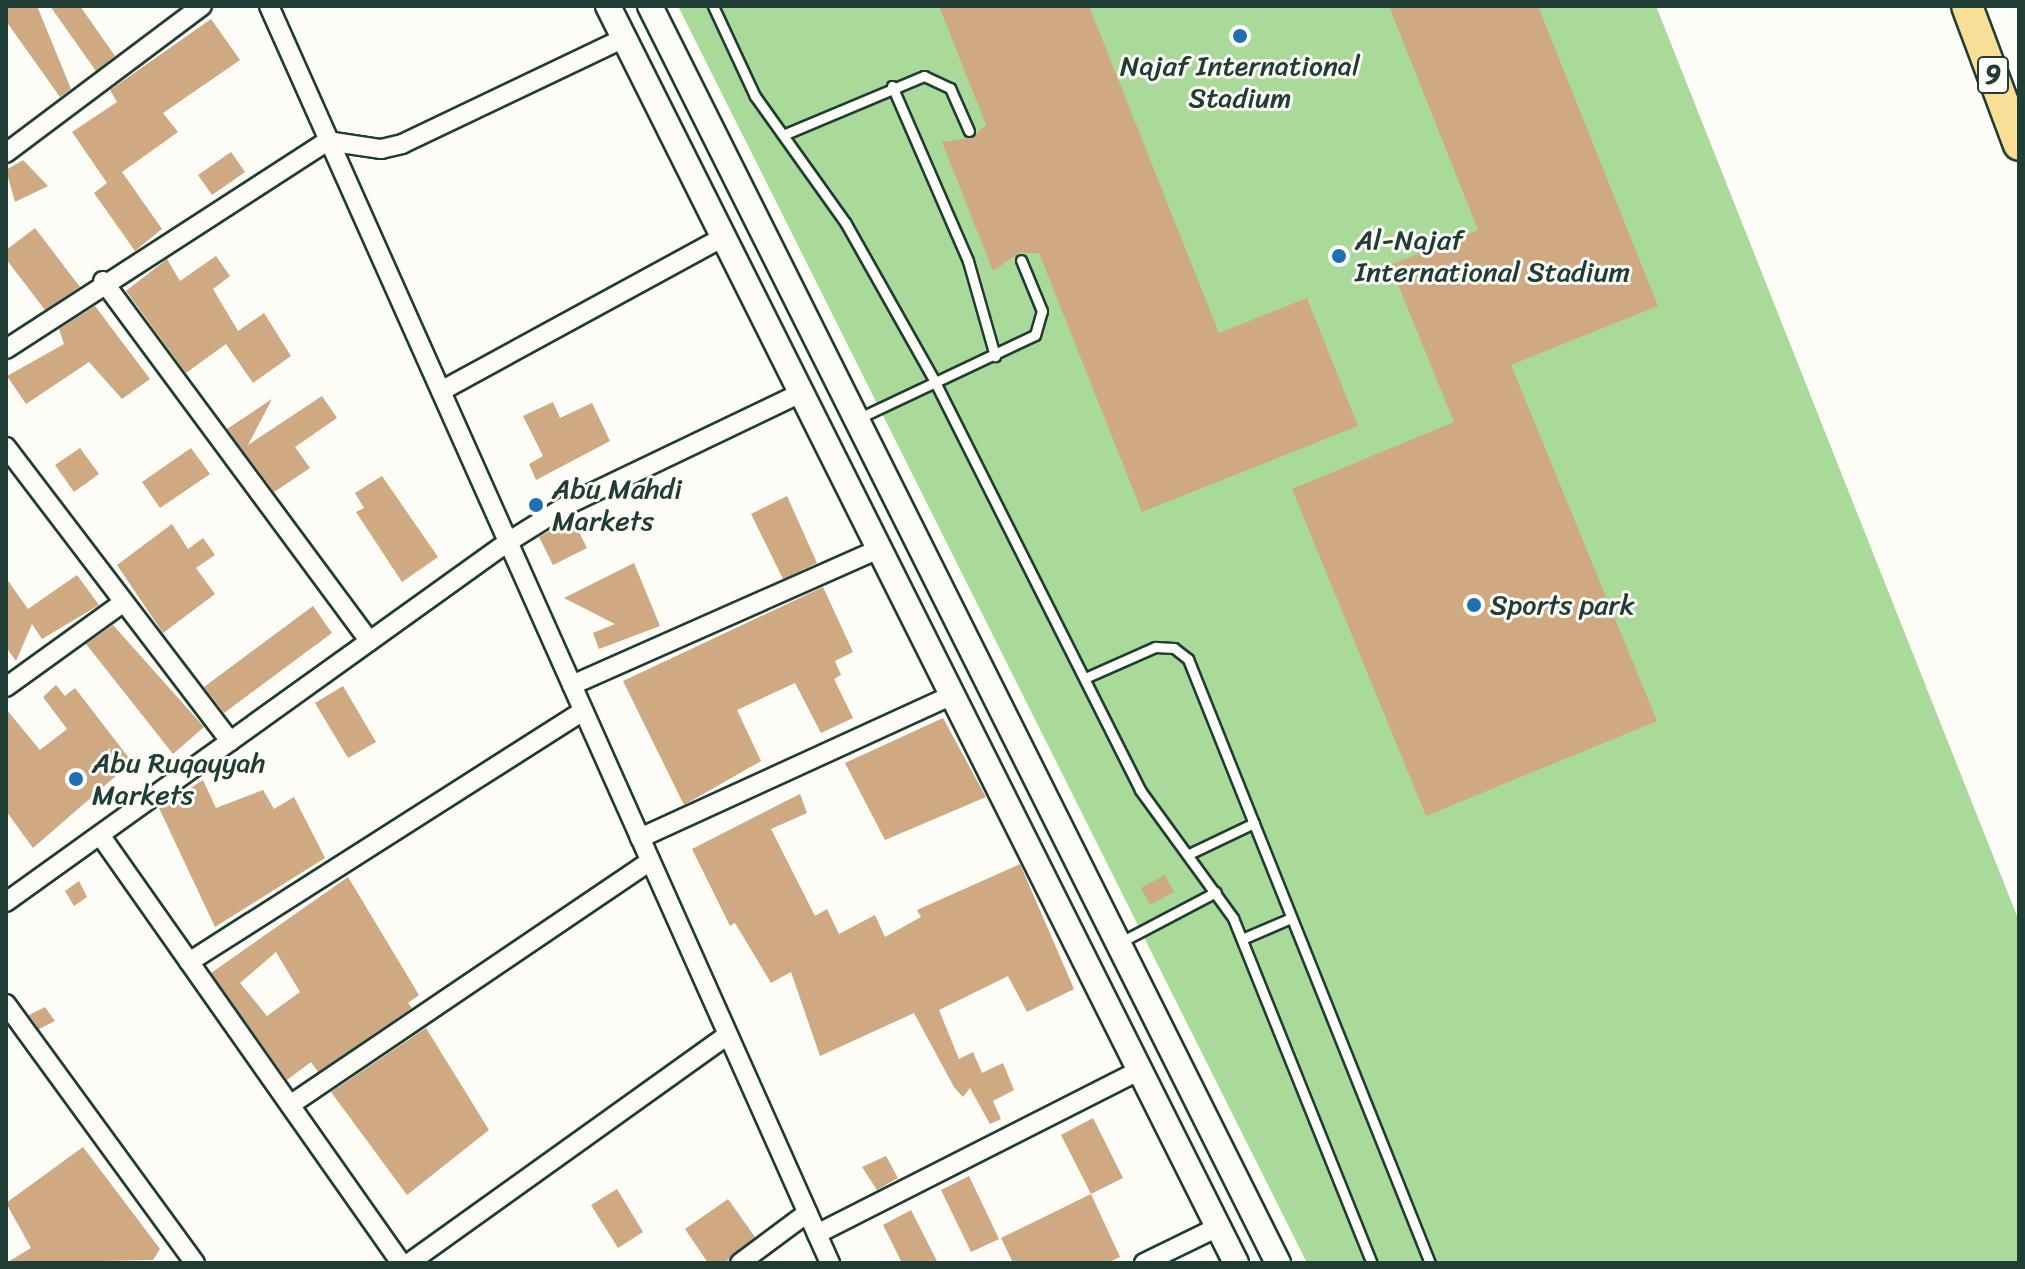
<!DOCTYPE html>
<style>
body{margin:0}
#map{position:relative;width:2025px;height:1269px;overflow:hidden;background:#fdfcf7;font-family:Sriracha,sans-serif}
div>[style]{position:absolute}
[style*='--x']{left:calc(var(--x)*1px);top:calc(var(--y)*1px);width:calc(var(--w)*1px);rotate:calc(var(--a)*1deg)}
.green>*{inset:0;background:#a9da9a}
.building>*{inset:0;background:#cfa981}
.roads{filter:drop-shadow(2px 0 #1f3d34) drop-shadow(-2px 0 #1f3d34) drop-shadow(0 2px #1f3d34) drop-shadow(0 -2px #1f3d34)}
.service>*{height:9px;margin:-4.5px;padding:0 4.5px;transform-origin:4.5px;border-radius:4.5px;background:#fdfcf7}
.minor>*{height:18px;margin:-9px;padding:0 9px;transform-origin:9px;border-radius:9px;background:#fdfcf7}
.tertiary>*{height:24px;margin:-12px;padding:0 12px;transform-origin:12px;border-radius:12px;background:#fdfcf7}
.trunk>*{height:30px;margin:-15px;padding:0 15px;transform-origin:15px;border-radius:15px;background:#f9df96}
.dots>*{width:22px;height:22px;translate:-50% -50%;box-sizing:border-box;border:4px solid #fdfcf7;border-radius:50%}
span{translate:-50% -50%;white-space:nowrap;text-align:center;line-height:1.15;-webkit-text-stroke:6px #fdfcf7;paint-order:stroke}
.shield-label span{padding:2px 6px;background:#fdfcf7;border:2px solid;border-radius:6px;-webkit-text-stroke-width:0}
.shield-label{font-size:26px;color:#1f3d34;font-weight:700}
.poi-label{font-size:28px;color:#1f3d34}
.left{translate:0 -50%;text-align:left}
.frame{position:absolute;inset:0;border:8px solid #1f3d34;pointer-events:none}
</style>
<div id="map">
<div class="green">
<i style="clip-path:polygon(678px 6px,1656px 6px,2019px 921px,2019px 1263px,1307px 1263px)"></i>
</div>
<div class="building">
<i style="clip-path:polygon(6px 6px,37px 6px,71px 89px,60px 97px,6px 21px)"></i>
<i style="clip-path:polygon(50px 6px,80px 6px,115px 56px,96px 71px)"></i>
<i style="clip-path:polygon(939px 6px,1089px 6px,1219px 333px,1307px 298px,1358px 426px,1142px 512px,1039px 253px,1019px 253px,993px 271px,942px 142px,971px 138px,986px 125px)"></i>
<i style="clip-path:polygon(1389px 6px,1538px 6px,1658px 306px,1511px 365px,1657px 721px,1426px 816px,1292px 489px,1454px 422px,1390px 265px,1478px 230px)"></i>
<i style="clip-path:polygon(211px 19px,240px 60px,163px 113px,178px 132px,122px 172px,162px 229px,135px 251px,94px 193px,107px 183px,72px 132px,117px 102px,110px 90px)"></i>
<i style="clip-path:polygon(231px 152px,245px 172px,212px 195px,198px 175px)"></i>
<i style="clip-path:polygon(23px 160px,48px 186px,15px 202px,6px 170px)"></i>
<i style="clip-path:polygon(35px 228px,80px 287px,45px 310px,6px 259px,6px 250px)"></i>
<i style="clip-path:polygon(216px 256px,230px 276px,213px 289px,238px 331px,264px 313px,291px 356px,253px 383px,226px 344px,186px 373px,126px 291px,167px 259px,180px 281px)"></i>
<i style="clip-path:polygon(95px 306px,150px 379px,122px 399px,89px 362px,26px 404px,7px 376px,64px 344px,59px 329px)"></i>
<i style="clip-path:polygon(322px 396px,337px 418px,295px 447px,310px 468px,274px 492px,227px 429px,272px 399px,248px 445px)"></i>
<i style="clip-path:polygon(553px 402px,560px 418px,592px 403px,610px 441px,536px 480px,529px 464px,543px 456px,523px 416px)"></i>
<i style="clip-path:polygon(80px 448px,99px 474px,74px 492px,55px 465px)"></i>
<i style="clip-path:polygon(191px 448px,210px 474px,160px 508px,142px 482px)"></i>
<i style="clip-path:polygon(382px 476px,438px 557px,402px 582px,356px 512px,364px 508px,355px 493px)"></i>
<i style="clip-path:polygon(787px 496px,817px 563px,783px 579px,751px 514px)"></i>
<i style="clip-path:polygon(572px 518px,587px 548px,553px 565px,539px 537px)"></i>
<i style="clip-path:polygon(172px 524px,188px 549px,203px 538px,215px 555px,196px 568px,215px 594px,163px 633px,117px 565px)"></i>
<i style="clip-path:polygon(634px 563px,660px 626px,599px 649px,593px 633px,615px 624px,564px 598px)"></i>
<i style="clip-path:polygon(77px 575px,99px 605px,42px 639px,32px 624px,16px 661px,6px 647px,6px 578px,28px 609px)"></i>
<i style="clip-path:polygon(823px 587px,853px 652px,835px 661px,841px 675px,834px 679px,853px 718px,821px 733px,795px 683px,737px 710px,761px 761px,684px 805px,623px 681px)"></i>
<i style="clip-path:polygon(313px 606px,332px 633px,224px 713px,204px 687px)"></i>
<i style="clip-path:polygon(113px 625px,204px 727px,173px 754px,86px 644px)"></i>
<i style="clip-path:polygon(56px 685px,65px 696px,75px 688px,132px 762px,33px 848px,6px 811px,6px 709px,40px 750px,67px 729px,43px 697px)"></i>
<i style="clip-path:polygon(343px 686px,376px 742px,348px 758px,315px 703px)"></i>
<i style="clip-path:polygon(943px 718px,986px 797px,885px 840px,845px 763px)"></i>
<i style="clip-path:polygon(203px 780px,216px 808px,263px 790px,274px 809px,294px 797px,325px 858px,215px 927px,159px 808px)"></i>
<i style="clip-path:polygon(800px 794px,807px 813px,771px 829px,815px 916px,827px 909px,839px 934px,875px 915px,885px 937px,921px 917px,917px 910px,1020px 864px,1074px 989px,1027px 1012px,1008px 976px,939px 1010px,959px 1059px,973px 1052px,982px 1073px,1003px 1063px,1014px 1090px,993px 1101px,1001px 1119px,990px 1124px,970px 1088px,963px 1097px,954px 1087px,914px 1013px,820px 1056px,791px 972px,771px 983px,735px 923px,730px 926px,692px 849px)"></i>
<i style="clip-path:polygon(1165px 875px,1174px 892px,1150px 905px,1141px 888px)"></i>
<i style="clip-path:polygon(evenodd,348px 877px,419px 995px,408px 1003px,412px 1008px,318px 1072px,311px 1062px,287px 1080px,211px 973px,348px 877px,276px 952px,300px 992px,267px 1016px,240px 983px,276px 952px)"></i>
<i style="clip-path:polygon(79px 881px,87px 897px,74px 906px,65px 891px)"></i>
<i style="clip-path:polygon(45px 1007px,55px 1021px,39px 1029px,29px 1015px)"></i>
<i style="clip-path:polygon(426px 1028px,489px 1130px,407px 1195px,331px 1092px)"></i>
<i style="clip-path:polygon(1093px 1118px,1123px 1178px,1091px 1194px,1061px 1135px)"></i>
<i style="clip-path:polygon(83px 1147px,160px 1249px,153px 1260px,6px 1263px,31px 1248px,6px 1203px)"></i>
<i style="clip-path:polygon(886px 1156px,898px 1178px,877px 1190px,862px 1167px)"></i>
<i style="clip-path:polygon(969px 1176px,999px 1239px,971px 1252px,941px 1190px)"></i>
<i style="clip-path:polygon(617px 1189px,643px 1232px,618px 1248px,591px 1205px)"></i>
<i style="clip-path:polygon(1091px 1194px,1120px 1257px,1107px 1263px,1013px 1263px,1001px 1238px)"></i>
<i style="clip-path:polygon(728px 1199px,755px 1237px,724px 1263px,708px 1263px,685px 1229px)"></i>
<i style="clip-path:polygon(911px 1210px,938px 1263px,902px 1263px,883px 1225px)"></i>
</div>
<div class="roads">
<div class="service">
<i style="--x:713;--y:6;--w:99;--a:65"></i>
<i style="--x:755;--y:96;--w:155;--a:54.5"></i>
<i style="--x:845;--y:222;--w:184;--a:60.6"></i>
<i style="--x:935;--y:382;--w:457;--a:63.3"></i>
<i style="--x:1140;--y:790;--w:158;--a:54"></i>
<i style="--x:1233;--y:918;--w:372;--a:68.1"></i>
<i style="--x:892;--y:86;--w:191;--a:66.5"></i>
<i style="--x:968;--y:261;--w:99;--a:74.1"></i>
<i style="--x:783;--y:135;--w:153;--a:-22.7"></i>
<i style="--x:924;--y:76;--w:29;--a:25"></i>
<i style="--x:950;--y:88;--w:47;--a:66.2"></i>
<i style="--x:857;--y:419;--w:197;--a:-25.3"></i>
<i style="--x:1035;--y:335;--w:25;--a:-74"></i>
<i style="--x:1042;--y:311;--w:55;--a:-112.4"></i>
<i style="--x:1085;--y:678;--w:77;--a:-23.9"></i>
<i style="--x:1155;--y:647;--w:19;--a:3"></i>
<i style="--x:1174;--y:648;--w:18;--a:38"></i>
<i style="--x:1188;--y:659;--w:651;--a:68.17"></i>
<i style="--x:1189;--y:854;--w:72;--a:-25.5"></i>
<i style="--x:1242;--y:939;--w:53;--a:-23.2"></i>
<i style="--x:1121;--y:942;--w:107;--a:-27.8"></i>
</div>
<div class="minor">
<i style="--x:269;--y:6;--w:1377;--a:65.95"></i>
<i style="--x:6;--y:153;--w:245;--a:-36.9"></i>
<i style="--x:103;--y:281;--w:448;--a:53.5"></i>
<i style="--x:6;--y:349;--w:382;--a:-32.9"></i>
<i style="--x:327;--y:141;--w:55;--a:8.4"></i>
<i style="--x:381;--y:149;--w:22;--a:-13"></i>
<i style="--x:402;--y:144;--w:246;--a:-25.5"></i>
<i style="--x:441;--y:391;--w:321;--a:-28.6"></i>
<i style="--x:6;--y:447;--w:370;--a:52.7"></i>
<i style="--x:572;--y:685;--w:336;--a:-23.9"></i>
<i style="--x:6;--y:687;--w:145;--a:-35.8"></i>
<i style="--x:100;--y:835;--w:523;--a:54.88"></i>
<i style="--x:640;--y:838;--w:343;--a:-24.6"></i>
<i style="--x:6;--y:902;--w:618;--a:-35.65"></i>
<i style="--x:508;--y:542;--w:72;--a:-31.9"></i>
<i style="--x:569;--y:504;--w:257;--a:-25.6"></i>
<i style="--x:189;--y:962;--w:467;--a:-32.5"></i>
<i style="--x:6;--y:1004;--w:321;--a:53.9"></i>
<i style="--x:290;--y:1105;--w:435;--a:-34.1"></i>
<i style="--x:817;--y:1234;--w:362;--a:-26.9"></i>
<i style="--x:409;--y:1263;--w:392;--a:-35.6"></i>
<i style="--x:740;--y:1263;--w:84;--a:-36.7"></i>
<i style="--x:1144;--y:1263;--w:82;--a:-25.9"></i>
</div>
<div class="tertiary">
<i style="--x:608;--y:6;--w:1405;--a:63.45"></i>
<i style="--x:650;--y:6;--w:1405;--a:63.45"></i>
</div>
<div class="trunk">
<i style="--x:1967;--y:6;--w:148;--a:69.5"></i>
</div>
</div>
<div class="dots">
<i style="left:1240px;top:36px;background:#1f6fb2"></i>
<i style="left:1339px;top:256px;background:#1f6fb2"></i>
<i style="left:536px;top:505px;background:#1f6fb2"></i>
<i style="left:1474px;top:605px;background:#1f6fb2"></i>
<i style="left:76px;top:779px;background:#1f6fb2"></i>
</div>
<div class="shield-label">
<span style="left:1993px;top:75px">9</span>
</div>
<div class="poi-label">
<span style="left:1240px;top:82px">Najaf International<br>Stadium</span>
<span class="left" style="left:1355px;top:256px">Al-Najaf<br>International Stadium</span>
<span class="left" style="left:552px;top:505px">Abu Mahdi<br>Markets</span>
<span class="left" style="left:1490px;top:605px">Sports park</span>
<span class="left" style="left:92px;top:779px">Abu Ruqayyah<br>Markets</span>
</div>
<div class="frame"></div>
</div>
